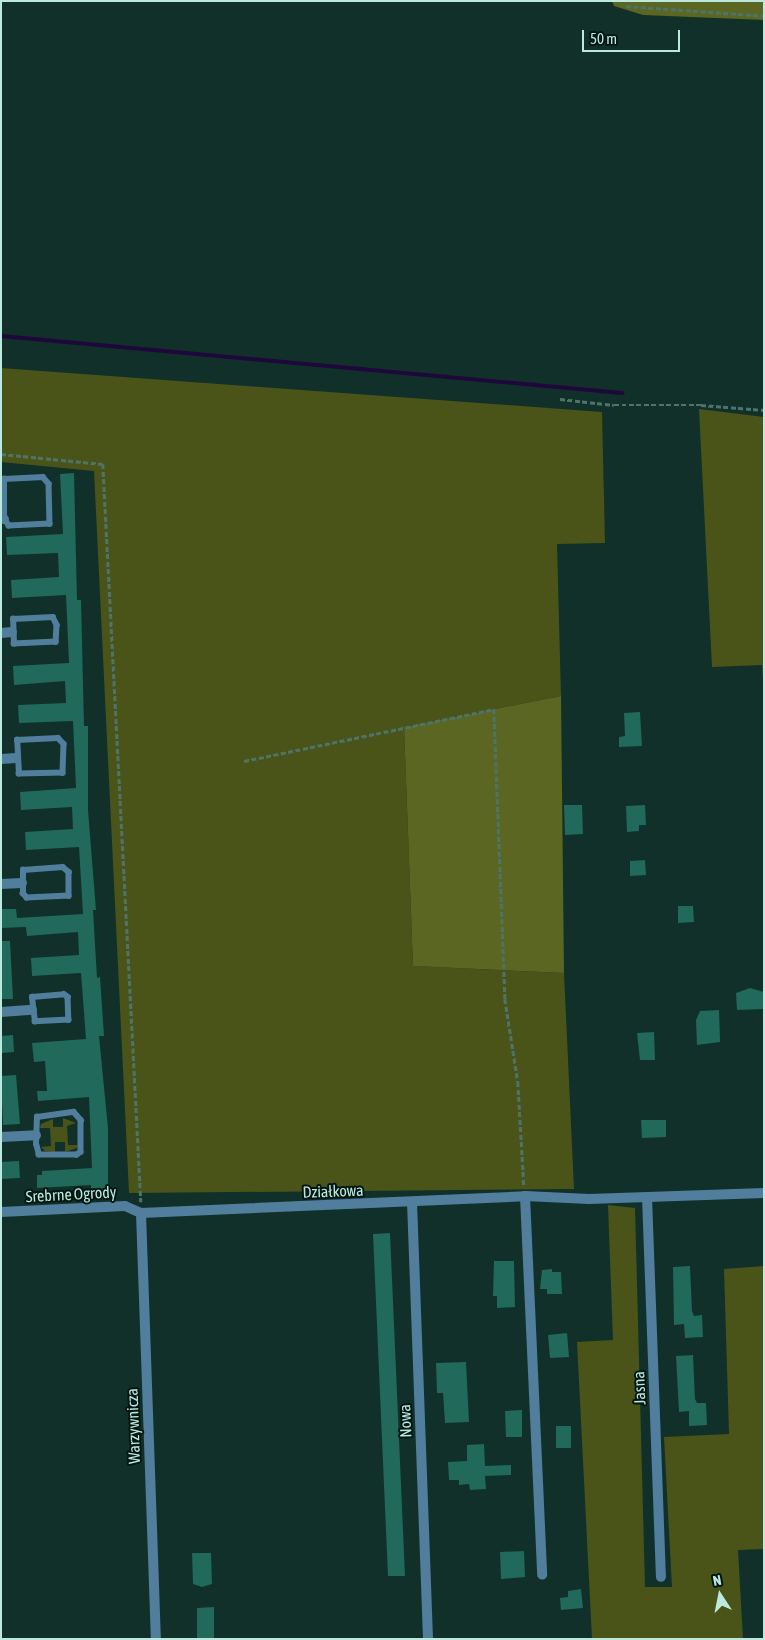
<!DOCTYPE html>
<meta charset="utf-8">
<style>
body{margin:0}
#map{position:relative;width:765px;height:1640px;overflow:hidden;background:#103029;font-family:"Asap Condensed",sans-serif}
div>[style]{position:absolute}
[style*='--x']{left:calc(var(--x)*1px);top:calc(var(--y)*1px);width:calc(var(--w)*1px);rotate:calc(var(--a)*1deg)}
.green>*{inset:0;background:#4a5419}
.forest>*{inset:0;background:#5a6621}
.stream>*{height:4px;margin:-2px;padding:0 2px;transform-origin:2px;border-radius:2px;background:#1e073b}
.building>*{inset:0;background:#20695b}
.path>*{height:2.5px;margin-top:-1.25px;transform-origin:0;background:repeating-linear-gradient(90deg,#4e736b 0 5px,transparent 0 7.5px)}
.lane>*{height:5.5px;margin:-2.75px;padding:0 2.75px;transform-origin:2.75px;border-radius:2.75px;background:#507e9c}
.street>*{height:10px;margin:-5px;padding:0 5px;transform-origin:5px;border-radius:5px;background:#507e9c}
span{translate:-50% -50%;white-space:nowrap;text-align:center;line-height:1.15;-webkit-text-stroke:4px #021612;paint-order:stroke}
.street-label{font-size:16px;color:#bce9de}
.frame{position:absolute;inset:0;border:2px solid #bce9de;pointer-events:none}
.north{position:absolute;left:695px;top:1570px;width:50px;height:50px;-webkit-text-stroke:4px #021612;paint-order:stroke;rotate:349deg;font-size:14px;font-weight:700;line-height:20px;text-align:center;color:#bce9de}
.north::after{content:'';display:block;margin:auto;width:18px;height:22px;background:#bce9de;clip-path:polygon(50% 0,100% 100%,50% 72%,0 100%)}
.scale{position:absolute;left:582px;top:30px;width:98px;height:22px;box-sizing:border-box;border:2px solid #bce9de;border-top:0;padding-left:6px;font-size:15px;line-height:18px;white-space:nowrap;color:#bce9de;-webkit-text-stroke:4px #021612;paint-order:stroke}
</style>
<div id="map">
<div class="green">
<i style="clip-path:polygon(1px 368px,602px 412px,605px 543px,557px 544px,561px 696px,404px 727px,413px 966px,564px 973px,574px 1189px,129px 1193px,94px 471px,1px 462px)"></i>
<i style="clip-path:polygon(699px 409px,764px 417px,764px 695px,762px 665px,712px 667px)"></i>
<i style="clip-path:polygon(63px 1118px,76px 1123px,67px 1126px,68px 1145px,78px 1145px,77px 1148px,65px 1152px,65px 1142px,55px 1142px,55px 1152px,45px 1151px,41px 1147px,51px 1146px,50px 1128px,40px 1128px,41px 1124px,53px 1119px,53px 1127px,63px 1127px)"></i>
<i style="clip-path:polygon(608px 1205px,635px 1208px,645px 1587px,672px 1587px,664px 1437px,729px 1434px,724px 1269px,764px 1266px,764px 1549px,738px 1550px,743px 1639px,592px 1639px,577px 1342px,613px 1340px)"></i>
</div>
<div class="forest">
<i style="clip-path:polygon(612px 1px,764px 1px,764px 20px,643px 15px,614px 6px)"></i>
<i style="clip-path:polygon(561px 696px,564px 973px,413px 966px,404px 727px)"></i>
</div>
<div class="stream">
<i style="--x:1;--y:336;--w:624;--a:5.24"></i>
</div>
<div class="building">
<i style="clip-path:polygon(74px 473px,77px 600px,81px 600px,84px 726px,88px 726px,88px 810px,96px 910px,93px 910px,97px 978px,100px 977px,104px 1036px,99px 1036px,108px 1128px,108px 1188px,91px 1189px,91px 1185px,37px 1188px,37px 1175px,42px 1175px,42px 1171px,92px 1168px,89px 1097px,38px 1101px,37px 1091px,47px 1091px,45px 1061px,34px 1062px,32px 1043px,86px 1039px,81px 973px,32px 976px,31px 958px,79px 955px,78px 932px,27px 936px,26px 927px,1px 928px,1px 909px,16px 909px,17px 918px,83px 914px,79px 847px,26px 850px,25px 832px,73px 829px,72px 807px,21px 810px,20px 792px,76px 788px,73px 721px,19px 723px,18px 705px,66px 703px,65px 681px,14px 685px,13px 666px,69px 663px,66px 595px,12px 598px,11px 580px,59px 577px,58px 553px,7px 555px,6px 537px,63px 534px,60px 474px)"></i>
<i style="clip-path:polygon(640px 712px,642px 746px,619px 747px,619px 737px,625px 736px,624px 713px)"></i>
<i style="clip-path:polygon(564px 805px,582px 805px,583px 834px,565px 835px)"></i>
<i style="clip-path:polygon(645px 805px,646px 825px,639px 825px,639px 831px,627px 832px,626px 806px)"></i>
<i style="clip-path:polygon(645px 860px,646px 875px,630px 876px,630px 861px)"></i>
<i style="clip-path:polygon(678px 906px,693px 906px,694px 922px,678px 923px)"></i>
<i style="clip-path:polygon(1px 941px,10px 941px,13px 999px,1px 999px)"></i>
<i style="clip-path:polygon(750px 988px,764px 992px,764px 1009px,737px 1010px,736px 993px)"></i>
<i style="clip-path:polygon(719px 1010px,720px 1042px,697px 1045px,696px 1020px,700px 1011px)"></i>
<i style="clip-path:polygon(654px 1032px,655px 1060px,640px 1060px,637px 1033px)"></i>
<i style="clip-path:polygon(13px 1035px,14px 1052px,1px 1053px,1px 1036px)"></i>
<i style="clip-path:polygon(16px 1075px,20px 1124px,3px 1125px,1px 1076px)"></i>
<i style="clip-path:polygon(641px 1120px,666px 1120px,666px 1137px,642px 1138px)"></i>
<i style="clip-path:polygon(19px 1161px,20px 1178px,1px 1179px,1px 1162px)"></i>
<i style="clip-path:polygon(390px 1233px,405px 1576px,388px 1576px,373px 1234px)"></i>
<i style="clip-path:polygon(494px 1261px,514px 1261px,515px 1307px,497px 1308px,497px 1296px,493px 1296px)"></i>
<i style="clip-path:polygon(690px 1266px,692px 1311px,694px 1316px,702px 1315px,703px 1337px,685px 1338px,684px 1324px,674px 1325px,673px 1267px)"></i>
<i style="clip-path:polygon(552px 1269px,552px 1272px,561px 1272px,562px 1294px,547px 1294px,547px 1289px,540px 1289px,542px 1270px)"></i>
<i style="clip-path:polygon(567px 1333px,569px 1357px,550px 1358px,548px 1335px)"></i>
<i style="clip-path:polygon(693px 1355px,695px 1399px,697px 1403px,706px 1403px,707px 1425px,689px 1426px,689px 1411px,679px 1412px,676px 1356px)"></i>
<i style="clip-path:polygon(466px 1362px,469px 1422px,445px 1423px,443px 1393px,437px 1393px,436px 1363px)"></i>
<i style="clip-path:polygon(522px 1410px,522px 1437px,506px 1437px,505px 1411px)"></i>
<i style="clip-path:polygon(556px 1426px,571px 1426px,571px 1448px,556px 1448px)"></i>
<i style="clip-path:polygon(484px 1444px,485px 1466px,511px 1465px,511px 1475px,485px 1476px,486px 1489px,470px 1490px,469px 1484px,459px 1485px,459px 1480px,449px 1480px,448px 1462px,467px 1461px,467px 1445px)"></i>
<i style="clip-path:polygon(524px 1551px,525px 1577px,501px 1579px,500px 1552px)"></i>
<i style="clip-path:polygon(192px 1553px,211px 1553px,212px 1584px,202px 1587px,193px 1584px)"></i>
<i style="clip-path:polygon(581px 1589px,583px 1608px,561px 1610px,560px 1598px,568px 1597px,568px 1591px)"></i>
<i style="clip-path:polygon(214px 1607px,214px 1639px,197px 1639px,197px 1608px)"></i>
</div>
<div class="path">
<i style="--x:626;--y:6;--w:138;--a:4.1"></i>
<i style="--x:560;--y:399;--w:54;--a:6.3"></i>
<i style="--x:614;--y:405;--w:87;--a:0"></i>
<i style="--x:701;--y:405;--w:63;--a:4.5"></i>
<i style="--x:1;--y:454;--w:102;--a:5.6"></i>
<i style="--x:103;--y:464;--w:739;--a:87.05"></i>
<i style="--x:244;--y:761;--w:255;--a:-11.7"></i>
<i style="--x:494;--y:709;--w:290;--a:87.8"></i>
<i style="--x:505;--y:999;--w:84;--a:81.1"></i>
<i style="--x:518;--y:1082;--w:103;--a:86.7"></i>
</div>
<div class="lane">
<i style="--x:43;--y:477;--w:9;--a:49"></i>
<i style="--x:49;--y:484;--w:40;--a:88.6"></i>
<i style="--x:50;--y:524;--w:41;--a:177.2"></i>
<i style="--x:9;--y:526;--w:9;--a:-126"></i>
<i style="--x:4;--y:519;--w:40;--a:-90"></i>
<i style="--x:4;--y:479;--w:39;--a:-3"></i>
<i style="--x:53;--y:617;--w:9;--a:63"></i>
<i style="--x:57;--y:625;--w:17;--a:93"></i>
<i style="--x:56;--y:642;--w:42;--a:177.3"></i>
<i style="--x:14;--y:644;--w:25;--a:-92"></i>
<i style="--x:13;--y:619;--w:40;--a:-2.9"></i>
<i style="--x:58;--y:738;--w:8;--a:45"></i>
<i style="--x:64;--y:744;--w:29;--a:92"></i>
<i style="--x:63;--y:773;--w:44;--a:178.7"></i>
<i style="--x:19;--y:774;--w:34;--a:-93"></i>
<i style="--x:17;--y:740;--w:41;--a:-2.8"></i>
<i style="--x:63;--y:867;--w:8;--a:40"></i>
<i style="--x:69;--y:872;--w:24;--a:90"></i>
<i style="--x:69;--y:896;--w:42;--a:177.3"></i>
<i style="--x:27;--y:898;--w:6;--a:-135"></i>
<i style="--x:23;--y:894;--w:24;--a:-90"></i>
<i style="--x:23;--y:870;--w:40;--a:-4.3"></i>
<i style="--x:64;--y:994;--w:5;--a:37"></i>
<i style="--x:68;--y:997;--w:23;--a:88"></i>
<i style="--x:69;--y:1020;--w:34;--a:177"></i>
<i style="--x:35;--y:1022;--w:25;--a:-97"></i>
<i style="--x:32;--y:997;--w:32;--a:-5"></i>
<i style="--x:74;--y:1112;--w:11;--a:49"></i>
<i style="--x:81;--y:1120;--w:32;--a:90"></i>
<i style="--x:81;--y:1152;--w:5;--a:143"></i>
<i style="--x:77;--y:1155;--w:38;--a:180"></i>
<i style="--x:39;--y:1155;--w:11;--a:-105"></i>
<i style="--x:36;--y:1144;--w:27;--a:-88"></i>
<i style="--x:37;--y:1117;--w:37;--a:-8"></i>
</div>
<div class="street">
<i style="--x:1;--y:518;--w:3;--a:18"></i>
<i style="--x:1;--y:633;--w:11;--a:-5"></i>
<i style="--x:1;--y:759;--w:15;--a:-4"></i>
<i style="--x:1;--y:884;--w:21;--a:-3"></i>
<i style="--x:1;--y:1012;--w:31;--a:-4"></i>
<i style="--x:1;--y:1137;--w:35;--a:-3"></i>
<i style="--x:525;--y:1196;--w:379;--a:87.4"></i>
<i style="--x:647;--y:1197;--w:380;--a:87.9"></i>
<i style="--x:412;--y:1202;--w:437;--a:87.9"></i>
<i style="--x:1;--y:1212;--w:124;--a:-2.8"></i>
<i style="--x:125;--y:1206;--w:17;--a:24"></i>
<i style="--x:141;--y:1213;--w:384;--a:-2.5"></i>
<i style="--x:525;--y:1196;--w:64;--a:2.7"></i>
<i style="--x:589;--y:1199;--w:175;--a:-2"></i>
<i style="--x:141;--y:1213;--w:426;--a:88"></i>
</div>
<div class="street-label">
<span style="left:333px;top:1191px;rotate:-2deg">Działkowa</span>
<span style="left:71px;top:1194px;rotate:-3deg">Srebrne Ogrody</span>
<span style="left:639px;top:1388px;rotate:-92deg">Jasna</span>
<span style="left:405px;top:1421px;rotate:-92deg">Nowa</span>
<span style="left:133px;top:1426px;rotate:-92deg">Warzywnicza</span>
</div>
<div class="frame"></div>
<div class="north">N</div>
<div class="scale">50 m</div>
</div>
